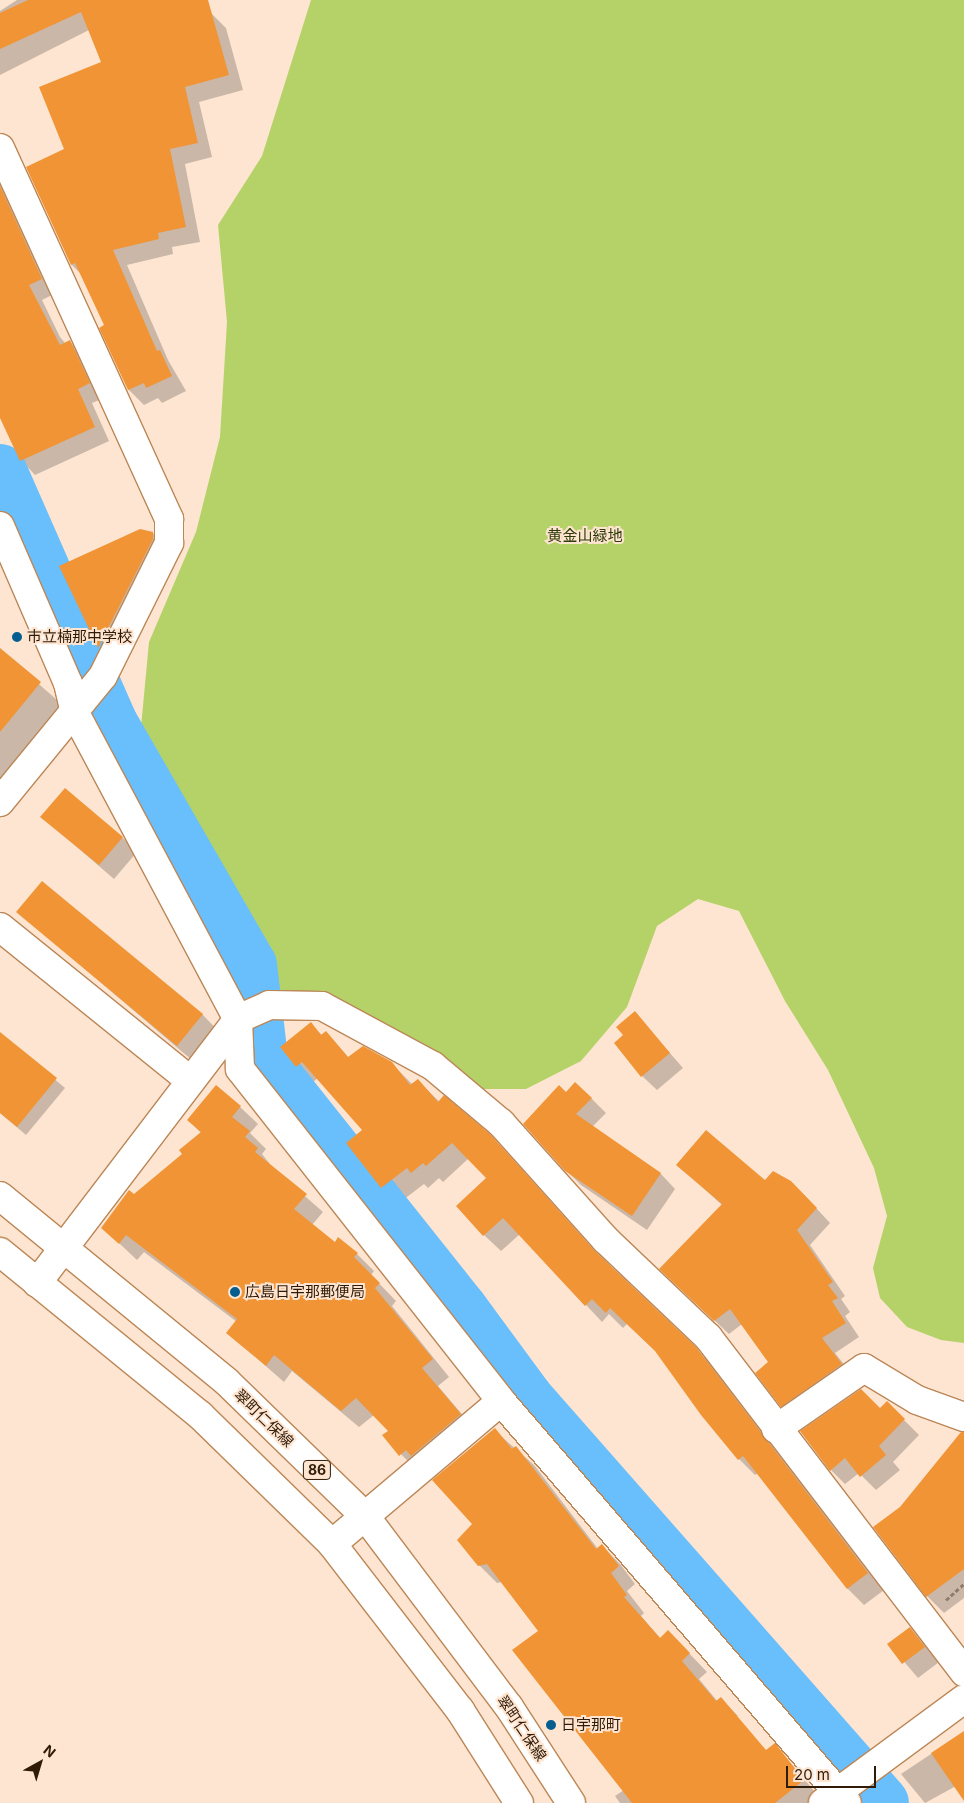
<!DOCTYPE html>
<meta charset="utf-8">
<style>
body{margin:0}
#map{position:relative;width:964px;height:1803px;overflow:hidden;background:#fde5d1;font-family:Inter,"Noto Sans JP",sans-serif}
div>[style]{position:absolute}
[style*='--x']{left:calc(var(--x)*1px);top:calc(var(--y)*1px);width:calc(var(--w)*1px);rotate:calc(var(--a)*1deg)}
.green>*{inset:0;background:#b5d268}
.shadow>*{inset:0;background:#0003}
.river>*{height:54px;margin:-27px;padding:0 27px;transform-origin:27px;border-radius:27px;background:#69befc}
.building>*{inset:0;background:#f09435}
.path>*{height:3px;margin-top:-1.5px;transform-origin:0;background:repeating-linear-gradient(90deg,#927b67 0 4px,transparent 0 6.5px)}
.roads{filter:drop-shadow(1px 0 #bc8757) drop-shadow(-1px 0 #bc8757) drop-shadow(0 1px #bc8757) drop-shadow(0 -1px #bc8757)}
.street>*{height:28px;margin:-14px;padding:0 14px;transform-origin:14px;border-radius:14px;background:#fff}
.secondary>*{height:28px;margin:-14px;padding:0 14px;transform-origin:14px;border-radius:14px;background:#fff}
.primary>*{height:28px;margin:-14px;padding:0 14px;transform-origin:14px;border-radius:14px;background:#fff}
.dots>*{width:14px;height:14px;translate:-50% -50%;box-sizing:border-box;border:2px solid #fde5d1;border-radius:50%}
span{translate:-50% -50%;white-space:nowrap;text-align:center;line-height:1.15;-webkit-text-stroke:4px #fde5d1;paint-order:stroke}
.shield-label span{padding:1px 4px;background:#fde5d1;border:1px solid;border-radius:4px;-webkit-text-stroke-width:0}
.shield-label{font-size:14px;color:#301b07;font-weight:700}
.park-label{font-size:15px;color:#2e3a07}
.poi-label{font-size:15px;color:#301b07}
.left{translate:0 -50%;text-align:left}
.street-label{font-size:15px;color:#301b07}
.north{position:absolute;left:15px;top:1738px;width:50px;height:50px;-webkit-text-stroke:4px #fde5d1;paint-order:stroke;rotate:39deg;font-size:14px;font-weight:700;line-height:20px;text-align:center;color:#301b07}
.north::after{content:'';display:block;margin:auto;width:18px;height:22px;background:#301b07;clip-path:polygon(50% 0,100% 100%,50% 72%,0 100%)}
.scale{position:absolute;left:786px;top:1766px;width:90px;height:22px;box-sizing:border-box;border:2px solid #301b07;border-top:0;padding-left:6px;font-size:15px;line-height:18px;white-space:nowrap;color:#301b07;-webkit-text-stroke:4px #fde5d1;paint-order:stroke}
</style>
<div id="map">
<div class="green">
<i style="clip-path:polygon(311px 0,964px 0,964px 1343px,941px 1340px,907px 1327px,880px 1298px,873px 1268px,887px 1216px,874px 1168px,828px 1070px,785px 1001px,739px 911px,698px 899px,657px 926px,627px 1007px,581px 1061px,526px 1089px,483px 1089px,319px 998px,262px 990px,250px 954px,181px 840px,140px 738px,149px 642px,196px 532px,220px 437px,227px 322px,218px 225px,262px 156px)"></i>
</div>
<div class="shadow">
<i style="clip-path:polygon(17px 0,190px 0,211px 13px,226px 28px,243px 90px,199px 102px,212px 157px,185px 164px,200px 242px,172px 247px,173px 254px,127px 265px,168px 360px,186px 391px,162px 403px,158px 398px,144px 405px,129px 390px,101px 328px,106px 326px,82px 275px,72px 265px,27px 167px,66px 150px,102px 63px,89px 30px,0 75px,0 11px)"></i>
<i style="clip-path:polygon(0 180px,56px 293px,42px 300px,60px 337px,65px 343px,70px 342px,85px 356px,104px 398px,92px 403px,109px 441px,35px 475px,21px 460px,0 412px)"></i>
<i style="clip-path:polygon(153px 533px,174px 555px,120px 668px,99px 647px,61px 567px)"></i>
<i style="clip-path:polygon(0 650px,65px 707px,0 787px)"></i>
<i style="clip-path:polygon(42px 817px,122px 837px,137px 852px,114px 879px)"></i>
<i style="clip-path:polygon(42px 883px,203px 1015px,224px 1037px,200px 1067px,18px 912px)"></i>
<i style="clip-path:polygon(635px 1013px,683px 1068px,657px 1090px,642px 1076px,624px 1035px)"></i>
<i style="clip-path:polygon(311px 1024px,322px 1035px,326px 1032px,349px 1058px,391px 1063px,413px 1085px,418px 1081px,695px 1348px,712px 1365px,884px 1590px,864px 1605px,848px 1589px,758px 1473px,755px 1475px,739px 1459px,658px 1353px,627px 1324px,623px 1328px,609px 1314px,602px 1322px,520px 1234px,501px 1251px,484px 1235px,457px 1206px,488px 1178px,469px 1158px,443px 1182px,439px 1178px,428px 1188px,424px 1184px,399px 1203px,347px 1143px,364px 1130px,318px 1078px,313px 1082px,297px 1066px)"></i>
<i style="clip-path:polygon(0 1033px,65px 1088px,26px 1135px,0 1113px)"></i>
<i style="clip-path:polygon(566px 1093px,591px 1098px,606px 1113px,592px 1127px,661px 1174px,675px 1189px,647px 1230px,581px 1185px,566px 1170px)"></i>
<i style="clip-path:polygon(240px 1107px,258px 1124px,250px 1133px,266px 1149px,262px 1154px,273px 1168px,323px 1212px,312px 1225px,335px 1244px,357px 1254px,374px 1271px,371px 1275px,396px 1301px,392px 1306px,449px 1377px,438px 1386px,477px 1432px,418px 1472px,384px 1436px,389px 1431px,374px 1415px,359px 1427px,292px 1371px,284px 1382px,228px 1333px,237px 1322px,144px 1252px,137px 1260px,103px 1228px,134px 1196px,184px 1154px,201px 1133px,188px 1120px)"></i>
<i style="clip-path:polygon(678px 1165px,765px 1181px,805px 1196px,830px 1223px,810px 1245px,845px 1296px,841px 1299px,850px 1312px,845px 1316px,859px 1337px,835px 1353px,855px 1378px,796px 1420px,782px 1406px,770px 1363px,742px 1324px,729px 1334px,675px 1283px,722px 1205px)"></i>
<i style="clip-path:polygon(887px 1403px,919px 1435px,893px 1462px,900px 1470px,876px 1490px,859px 1473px,845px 1484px,831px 1470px)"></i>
<i style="clip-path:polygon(494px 1430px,534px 1465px,598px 1549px,602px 1546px,620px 1564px,635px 1584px,627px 1591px,644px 1613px,641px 1616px,661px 1639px,686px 1650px,707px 1672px,699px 1679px,718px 1702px,721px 1699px,738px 1716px,735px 1716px,770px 1756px,775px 1745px,821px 1799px,815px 1803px,620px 1803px,615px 1796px,624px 1790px,540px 1631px,502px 1582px,497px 1583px,479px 1565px,474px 1524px)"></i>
<i style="clip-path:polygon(964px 1433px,964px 1598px,944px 1613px,927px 1596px,901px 1507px)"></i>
<i style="clip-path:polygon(910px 1628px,939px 1662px,918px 1678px,889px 1644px)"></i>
<i style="clip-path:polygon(964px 1732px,964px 1799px,956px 1786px,925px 1803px,901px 1774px)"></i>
</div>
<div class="river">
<i style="--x:0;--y:471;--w:274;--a:66.3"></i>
<i style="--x:110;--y:722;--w:280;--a:60.1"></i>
<i style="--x:250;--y:965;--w:94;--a:83.3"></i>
<i style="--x:261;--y:1058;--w:320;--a:51.5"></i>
<i style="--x:460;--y:1308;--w:112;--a:53.7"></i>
<i style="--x:526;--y:1398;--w:539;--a:48.68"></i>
</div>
<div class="building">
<i style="clip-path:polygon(28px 0,208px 0,229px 75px,185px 87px,198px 143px,170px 149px,186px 227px,158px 233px,159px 239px,113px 250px,157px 351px,160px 350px,172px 376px,146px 388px,144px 383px,128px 390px,99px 328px,104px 325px,75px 263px,71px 265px,26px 167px,64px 149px,39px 87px,101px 62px,81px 12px,0 49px,0 13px)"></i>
<i style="clip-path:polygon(0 186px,42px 279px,29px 285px,60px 345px,70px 340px,90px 383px,78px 389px,95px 427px,20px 461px,0 418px)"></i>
<i style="clip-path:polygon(140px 529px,153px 532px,153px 539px,98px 648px,59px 566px)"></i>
<i style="clip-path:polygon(0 648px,41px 682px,0 732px)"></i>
<i style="clip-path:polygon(65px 788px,123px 837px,99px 865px,40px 817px)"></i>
<i style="clip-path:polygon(42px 881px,203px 1014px,177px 1046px,16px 912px)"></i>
<i style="clip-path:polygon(635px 1011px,670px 1053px,641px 1077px,614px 1043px,623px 1035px,616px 1027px)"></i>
<i style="clip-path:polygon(311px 1022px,321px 1035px,326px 1031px,348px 1057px,363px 1046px,392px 1062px,410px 1085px,418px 1079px,438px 1102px,444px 1095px,490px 1134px,595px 1251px,696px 1347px,868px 1573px,847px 1589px,743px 1456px,738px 1460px,701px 1415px,655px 1351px,610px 1308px,606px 1313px,592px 1299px,585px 1306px,503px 1218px,483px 1236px,456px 1206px,486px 1178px,452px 1143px,426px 1166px,423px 1163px,411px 1173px,407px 1168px,381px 1188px,346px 1143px,362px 1130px,302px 1062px,296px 1067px,280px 1047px)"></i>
<i style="clip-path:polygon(0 1032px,57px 1078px,17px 1127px,0 1113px)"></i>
<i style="clip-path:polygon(575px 1082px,592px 1098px,576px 1114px,661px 1173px,632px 1216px,565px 1171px,523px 1124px,559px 1085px,566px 1092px)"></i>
<i style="clip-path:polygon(216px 1085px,241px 1106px,232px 1117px,250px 1131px,245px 1137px,258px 1148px,255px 1152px,307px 1194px,294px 1209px,335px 1242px,338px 1237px,358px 1253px,354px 1257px,380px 1283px,375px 1288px,433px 1359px,422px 1368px,461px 1414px,411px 1456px,406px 1450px,399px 1456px,382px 1435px,388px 1431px,356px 1398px,341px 1411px,274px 1355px,266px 1366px,226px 1333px,237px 1319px,126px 1235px,119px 1244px,101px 1228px,129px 1190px,134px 1194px,182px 1154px,179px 1150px,201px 1132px,187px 1120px)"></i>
<i style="clip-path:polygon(706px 1130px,765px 1180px,773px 1171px,791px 1181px,817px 1208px,797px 1230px,833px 1282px,828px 1285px,838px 1298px,832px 1301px,846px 1323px,822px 1338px,842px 1364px,781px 1407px,755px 1373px,768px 1362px,730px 1309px,714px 1321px,659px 1269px,722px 1204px,676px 1165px)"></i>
<i style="clip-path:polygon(861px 1389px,880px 1408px,887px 1401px,905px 1419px,879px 1446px,886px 1455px,860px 1477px,845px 1458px,830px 1471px,800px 1431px)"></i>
<i style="clip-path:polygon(495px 1428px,512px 1449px,516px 1446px,596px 1549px,602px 1544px,619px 1566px,611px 1573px,627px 1595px,624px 1597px,660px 1638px,668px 1630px,690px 1653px,682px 1661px,716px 1701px,721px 1697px,766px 1750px,775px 1743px,804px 1780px,775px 1803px,632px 1803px,512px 1650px,538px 1631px,487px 1564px,478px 1566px,457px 1540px,472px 1524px,432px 1480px)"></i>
<i style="clip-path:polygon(961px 1432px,964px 1432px,964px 1569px,926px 1597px,873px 1527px,900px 1507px)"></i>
<i style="clip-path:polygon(910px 1627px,925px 1647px,902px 1664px,887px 1644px)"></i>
<i style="clip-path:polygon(964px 1731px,964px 1801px,931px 1753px)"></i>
</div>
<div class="path">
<i style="--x:946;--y:1600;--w:24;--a:-42"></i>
</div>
<div class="roads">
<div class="street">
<i style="--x:0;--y:148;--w:408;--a:65.5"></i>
<i style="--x:169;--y:519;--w:24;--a:90"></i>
<i style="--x:169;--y:543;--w:148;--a:116.4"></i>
<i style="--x:103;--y:676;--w:163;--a:129.3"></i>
<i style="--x:0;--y:526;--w:171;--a:66.6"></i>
<i style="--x:68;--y:683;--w:31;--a:77"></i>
<i style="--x:75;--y:713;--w:347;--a:62"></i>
<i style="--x:238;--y:1019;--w:50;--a:87.7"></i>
<i style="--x:240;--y:1069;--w:422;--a:51.8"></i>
<i style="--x:501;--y:1401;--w:530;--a:49.28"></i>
<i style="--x:0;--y:927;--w:245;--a:38.9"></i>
<i style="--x:37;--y:1283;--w:332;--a:-52.7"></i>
<i style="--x:238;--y:1019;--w:34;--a:-24"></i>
<i style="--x:269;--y:1005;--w:53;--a:1.1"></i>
<i style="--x:322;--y:1006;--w:126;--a:28.4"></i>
<i style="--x:433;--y:1066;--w:89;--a:40"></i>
<i style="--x:501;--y:1123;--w:157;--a:48.1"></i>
<i style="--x:606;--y:1240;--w:141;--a:43.6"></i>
<i style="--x:708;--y:1337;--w:422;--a:52.6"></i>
<i style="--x:776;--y:1429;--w:107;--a:-34.7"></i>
<i style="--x:864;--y:1368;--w:62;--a:31.1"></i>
<i style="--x:917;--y:1400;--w:50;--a:19.9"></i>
<i style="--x:332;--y:1544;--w:221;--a:-40.2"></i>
</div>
<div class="secondary">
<i style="--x:823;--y:1803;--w:175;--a:-36.4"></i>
</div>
<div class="primary">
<i style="--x:0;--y:1196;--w:293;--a:39.3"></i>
<i style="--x:227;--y:1382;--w:192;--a:44.2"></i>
<i style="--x:365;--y:1516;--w:239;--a:53"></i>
<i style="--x:509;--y:1707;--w:114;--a:57.1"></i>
<i style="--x:0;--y:1252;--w:258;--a:39.2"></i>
<i style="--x:200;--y:1415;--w:185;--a:44.3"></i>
<i style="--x:332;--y:1544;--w:210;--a:52.4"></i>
<i style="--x:460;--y:1710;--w:110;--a:57.6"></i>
</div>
</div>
<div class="dots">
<i style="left:17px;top:637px;background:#055e8f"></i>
<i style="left:235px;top:1292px;background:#055e8f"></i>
<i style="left:551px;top:1725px;background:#055e8f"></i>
</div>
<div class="shield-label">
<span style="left:317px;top:1470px">86</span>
</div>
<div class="park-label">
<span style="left:585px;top:536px">黄金山緑地</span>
</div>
<div class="poi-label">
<span class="left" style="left:27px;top:637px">市立楠那中学校</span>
<span class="left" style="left:245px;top:1292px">広島日宇那郵便局</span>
<span class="left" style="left:561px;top:1725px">日宇那町</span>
</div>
<div class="street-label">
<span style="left:264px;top:1418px;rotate:44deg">翠町仁保線</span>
<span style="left:522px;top:1728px;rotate:56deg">翠町仁保線</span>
</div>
<div class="north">N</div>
<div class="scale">20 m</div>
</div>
